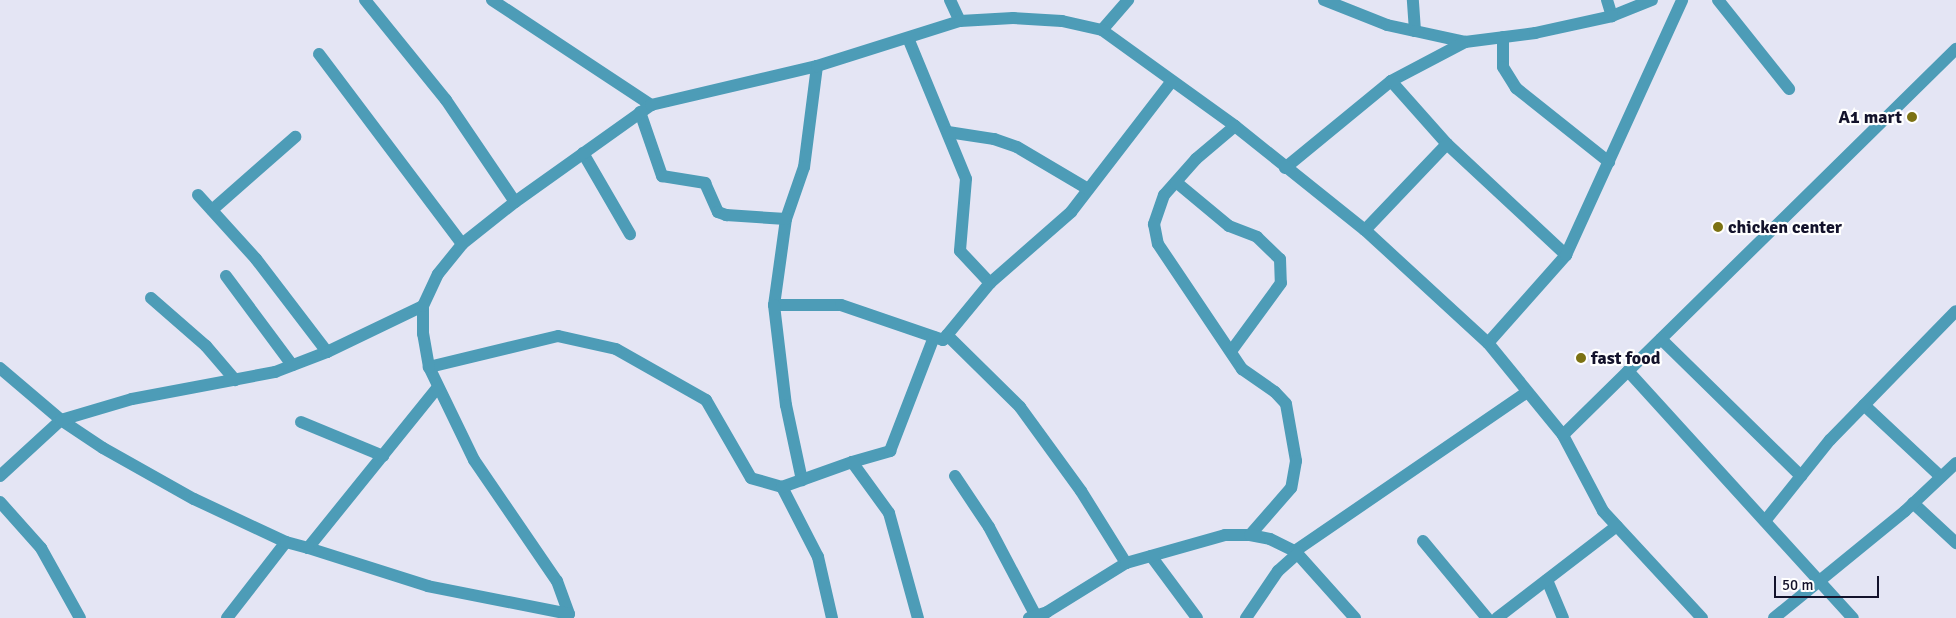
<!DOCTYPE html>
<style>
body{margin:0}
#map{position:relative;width:1956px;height:618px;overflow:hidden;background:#e4e5f4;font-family:Signika,sans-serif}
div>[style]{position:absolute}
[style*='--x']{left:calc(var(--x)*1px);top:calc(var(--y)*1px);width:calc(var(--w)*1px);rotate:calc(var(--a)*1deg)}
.minor>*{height:12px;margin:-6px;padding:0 6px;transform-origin:6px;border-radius:6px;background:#4d9cb7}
.dots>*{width:14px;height:14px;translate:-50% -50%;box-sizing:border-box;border:2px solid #fff;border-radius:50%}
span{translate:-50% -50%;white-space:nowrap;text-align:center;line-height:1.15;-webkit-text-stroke:4.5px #fff;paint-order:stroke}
.poi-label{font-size:18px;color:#13122b;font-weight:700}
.right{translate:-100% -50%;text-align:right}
.left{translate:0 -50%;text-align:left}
.scale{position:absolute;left:1774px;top:576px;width:105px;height:22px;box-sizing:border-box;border:2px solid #13122b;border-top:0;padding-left:6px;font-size:15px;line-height:18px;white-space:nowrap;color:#13122b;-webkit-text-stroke:4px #fff;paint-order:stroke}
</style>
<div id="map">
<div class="minor">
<i style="--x:365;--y:0;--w:129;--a:51"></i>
<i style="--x:446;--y:100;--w:123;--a:55.9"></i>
<i style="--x:492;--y:0;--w:191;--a:33.4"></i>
<i style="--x:950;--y:0;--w:23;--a:65"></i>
<i style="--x:1324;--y:0;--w:68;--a:21.6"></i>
<i style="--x:1387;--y:25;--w:29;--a:12"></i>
<i style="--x:1415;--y:31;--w:31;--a:-94"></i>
<i style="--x:1607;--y:0;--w:17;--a:73"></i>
<i style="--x:1612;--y:16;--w:43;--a:-21.8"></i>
<i style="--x:1718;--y:0;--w:114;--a:51.4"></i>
<i style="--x:1102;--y:30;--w:40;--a:-49"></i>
<i style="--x:1415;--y:31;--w:51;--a:12.4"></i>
<i style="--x:1465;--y:42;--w:71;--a:-7.3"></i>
<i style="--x:1535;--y:33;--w:79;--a:-12.4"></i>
<i style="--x:1503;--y:37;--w:30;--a:90"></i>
<i style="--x:1503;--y:67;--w:25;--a:58"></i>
<i style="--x:1516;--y:88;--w:119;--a:38.5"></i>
<i style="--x:908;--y:38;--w:152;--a:67.6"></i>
<i style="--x:966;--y:179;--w:72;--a:94.8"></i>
<i style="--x:960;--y:251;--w:44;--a:46.8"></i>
<i style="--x:990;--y:283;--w:108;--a:-41.2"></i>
<i style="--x:1071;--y:212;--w:164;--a:-52.4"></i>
<i style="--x:319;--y:54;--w:238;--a:53"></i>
<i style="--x:817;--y:66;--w:102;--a:97.3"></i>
<i style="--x:804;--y:167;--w:55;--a:109.1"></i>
<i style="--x:786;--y:219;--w:87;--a:97.9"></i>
<i style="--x:774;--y:305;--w:67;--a:0"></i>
<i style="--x:841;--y:305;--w:108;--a:18.9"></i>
<i style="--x:943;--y:340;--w:74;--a:-50.5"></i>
<i style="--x:1391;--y:81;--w:84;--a:48.4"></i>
<i style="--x:1447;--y:144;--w:163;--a:43"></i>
<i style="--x:640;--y:112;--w:68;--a:71"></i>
<i style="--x:662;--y:176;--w:44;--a:9.2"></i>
<i style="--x:705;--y:183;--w:32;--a:66"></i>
<i style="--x:718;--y:212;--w:9;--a:21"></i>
<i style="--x:726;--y:215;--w:60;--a:3.8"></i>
<i style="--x:1235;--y:126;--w:51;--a:139.8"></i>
<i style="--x:1196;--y:159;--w:48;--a:131.6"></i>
<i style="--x:1164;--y:195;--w:31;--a:109"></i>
<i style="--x:1154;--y:224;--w:20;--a:79"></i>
<i style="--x:1158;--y:244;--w:151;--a:56.1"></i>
<i style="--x:1242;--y:369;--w:40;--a:34.9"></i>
<i style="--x:1275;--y:392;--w:16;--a:47"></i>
<i style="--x:1286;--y:404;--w:58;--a:80"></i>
<i style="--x:1296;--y:461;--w:27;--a:100"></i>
<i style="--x:1291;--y:488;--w:62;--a:131.1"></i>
<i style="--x:948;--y:132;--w:47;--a:8.7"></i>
<i style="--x:994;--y:139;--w:24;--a:19"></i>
<i style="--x:1017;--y:147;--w:82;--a:30.6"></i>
<i style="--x:583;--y:153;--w:94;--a:59.9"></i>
<i style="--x:1285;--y:168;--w:137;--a:-39.4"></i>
<i style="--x:1391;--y:81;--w:84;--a:-27.8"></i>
<i style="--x:1176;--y:182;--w:69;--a:39.7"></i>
<i style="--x:1229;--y:226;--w:30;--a:21"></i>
<i style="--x:1257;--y:237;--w:32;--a:44"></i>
<i style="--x:1280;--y:259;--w:24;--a:88"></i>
<i style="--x:1281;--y:283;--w:83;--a:126.2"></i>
<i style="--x:198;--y:195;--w:86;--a:47.8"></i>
<i style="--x:256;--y:259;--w:117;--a:52.6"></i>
<i style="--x:212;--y:210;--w:111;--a:-41.3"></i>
<i style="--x:1365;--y:230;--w:119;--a:-46.4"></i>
<i style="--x:226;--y:276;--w:111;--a:53.4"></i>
<i style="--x:151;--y:298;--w:73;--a:41.1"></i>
<i style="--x:206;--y:346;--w:45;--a:49.5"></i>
<i style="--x:774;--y:305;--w:101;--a:83.2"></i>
<i style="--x:786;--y:405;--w:77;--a:78"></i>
<i style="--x:947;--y:335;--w:103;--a:44.6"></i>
<i style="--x:1020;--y:407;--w:104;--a:54"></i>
<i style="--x:1081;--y:491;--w:85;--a:58"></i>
<i style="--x:1661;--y:339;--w:196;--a:44.4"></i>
<i style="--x:1488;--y:343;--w:118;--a:-48.4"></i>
<i style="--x:1566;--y:255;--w:280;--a:-65.5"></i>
<i style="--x:429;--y:367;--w:103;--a:64.2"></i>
<i style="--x:474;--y:460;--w:147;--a:55.6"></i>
<i style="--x:557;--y:581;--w:35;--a:70"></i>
<i style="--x:569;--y:614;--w:144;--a:-168.8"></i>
<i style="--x:428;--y:586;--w:126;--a:-162.4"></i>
<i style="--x:308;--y:548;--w:206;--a:-51.1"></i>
<i style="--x:0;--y:368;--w:80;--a:40.4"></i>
<i style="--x:61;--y:420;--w:50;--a:33.7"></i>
<i style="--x:103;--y:448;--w:104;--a:29.3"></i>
<i style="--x:194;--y:499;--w:102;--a:25.1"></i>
<i style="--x:1628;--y:371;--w:334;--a:47.7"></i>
<i style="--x:1864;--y:405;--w:105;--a:43.1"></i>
<i style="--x:301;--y:422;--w:89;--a:22.5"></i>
<i style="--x:852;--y:462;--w:40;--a:-16"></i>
<i style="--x:890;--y:451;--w:122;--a:-68.9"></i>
<i style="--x:0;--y:476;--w:83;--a:-42.6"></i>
<i style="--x:61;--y:420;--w:74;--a:-16.5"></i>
<i style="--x:132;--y:399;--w:146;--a:-10.7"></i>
<i style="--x:275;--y:372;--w:56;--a:-21"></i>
<i style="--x:327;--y:352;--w:106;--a:-25.6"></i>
<i style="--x:955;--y:476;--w:61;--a:56.3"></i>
<i style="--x:989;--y:527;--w:101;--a:62.2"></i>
<i style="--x:782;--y:487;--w:32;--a:-164"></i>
<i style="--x:751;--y:478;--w:90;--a:-120"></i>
<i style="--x:706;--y:400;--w:103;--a:-150.5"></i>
<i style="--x:616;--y:349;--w:59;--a:-167.4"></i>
<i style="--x:558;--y:336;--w:133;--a:166.5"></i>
<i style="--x:429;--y:367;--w:34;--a:-100"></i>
<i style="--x:423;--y:334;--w:28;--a:-90"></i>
<i style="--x:423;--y:306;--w:35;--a:-65"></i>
<i style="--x:438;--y:274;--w:38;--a:-51"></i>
<i style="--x:462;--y:244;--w:68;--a:-38.4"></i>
<i style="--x:515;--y:202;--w:167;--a:-35.5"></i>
<i style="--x:651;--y:105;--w:171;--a:-13.2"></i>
<i style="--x:817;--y:66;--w:150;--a:-17.5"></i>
<i style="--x:960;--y:21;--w:53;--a:-3.2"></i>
<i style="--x:1013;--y:18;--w:49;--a:3.5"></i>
<i style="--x:1062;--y:21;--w:41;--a:12.7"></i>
<i style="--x:1102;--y:30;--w:164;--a:35.8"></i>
<i style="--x:1235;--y:126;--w:166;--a:38.7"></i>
<i style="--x:1365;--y:230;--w:167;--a:42.6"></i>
<i style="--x:1488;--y:343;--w:119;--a:50.8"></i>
<i style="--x:0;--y:502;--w:62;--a:48.3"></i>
<i style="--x:41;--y:548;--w:80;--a:60.9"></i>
<i style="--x:1913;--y:503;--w:59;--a:42.9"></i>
<i style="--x:1765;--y:521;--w:104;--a:-51.3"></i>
<i style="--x:1830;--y:440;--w:180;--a:-45.7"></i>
<i style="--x:1423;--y:541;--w:100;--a:50.3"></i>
<i style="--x:1295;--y:551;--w:281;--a:-34.4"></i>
<i style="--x:1151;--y:556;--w:77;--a:53.4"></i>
<i style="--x:1547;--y:580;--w:41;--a:67.2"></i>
<i style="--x:227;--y:618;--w:96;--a:-52.2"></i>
<i style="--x:286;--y:542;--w:23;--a:15"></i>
<i style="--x:832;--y:618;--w:63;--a:-102.9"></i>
<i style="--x:818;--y:557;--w:79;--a:-117.2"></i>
<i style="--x:782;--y:487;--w:74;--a:-19.7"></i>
<i style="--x:852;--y:462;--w:63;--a:54"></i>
<i style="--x:889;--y:513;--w:109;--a:74.6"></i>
<i style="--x:1029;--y:618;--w:19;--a:-18"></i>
<i style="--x:1047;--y:612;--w:93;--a:-31.8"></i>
<i style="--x:1126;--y:563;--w:103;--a:-15.8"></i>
<i style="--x:1225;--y:535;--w:25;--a:0"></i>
<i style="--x:1250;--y:535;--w:20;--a:11"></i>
<i style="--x:1270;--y:539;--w:28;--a:26"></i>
<i style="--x:1295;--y:551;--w:90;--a:48.2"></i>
<i style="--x:1246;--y:618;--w:57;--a:-55.8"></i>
<i style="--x:1278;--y:571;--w:27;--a:-42"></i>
<i style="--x:1497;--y:618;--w:151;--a:-37.5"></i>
<i style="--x:1702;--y:618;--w:146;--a:-132.8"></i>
<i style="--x:1603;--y:511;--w:86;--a:-117.8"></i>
<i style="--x:1563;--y:435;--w:551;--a:-44.49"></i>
<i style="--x:1774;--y:618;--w:169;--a:-39.2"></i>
<i style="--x:1905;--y:511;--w:70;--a:-43.3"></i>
</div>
<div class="dots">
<i style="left:1912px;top:117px;background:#7c7213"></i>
<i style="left:1718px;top:227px;background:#7c7213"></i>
<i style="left:1581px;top:358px;background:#7c7213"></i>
</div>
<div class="poi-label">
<span class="right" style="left:1902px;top:117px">A1 mart</span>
<span class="left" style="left:1728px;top:227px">chicken center</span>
<span class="left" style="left:1591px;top:358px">fast food</span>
</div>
<div class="scale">50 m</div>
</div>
